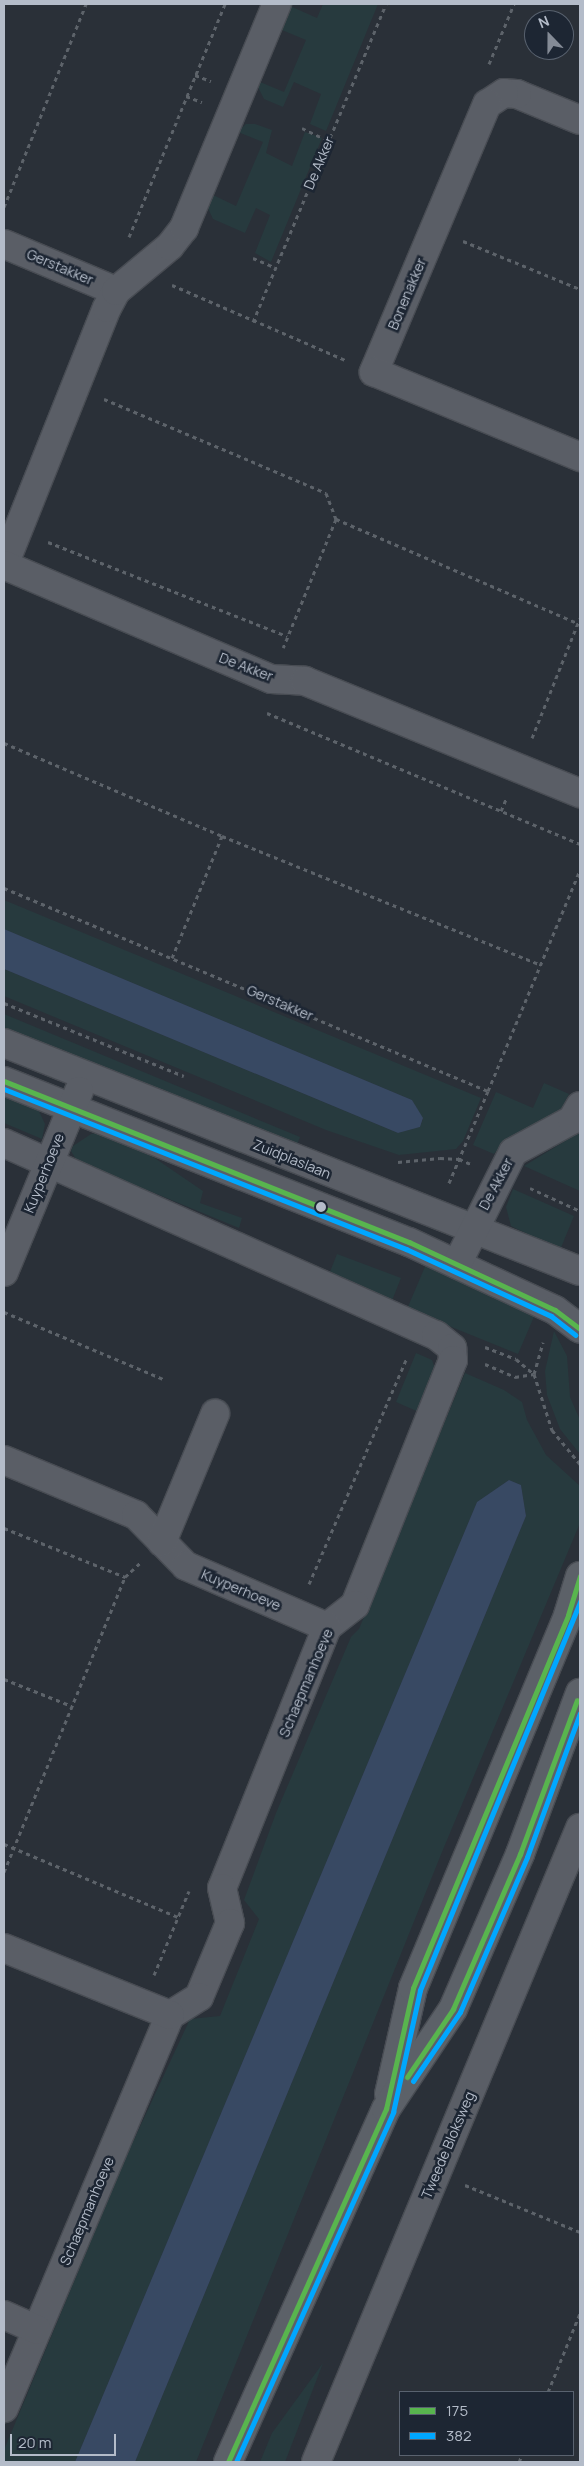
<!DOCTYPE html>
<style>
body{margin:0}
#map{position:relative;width:584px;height:2466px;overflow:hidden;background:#2a3038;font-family:Manrope,sans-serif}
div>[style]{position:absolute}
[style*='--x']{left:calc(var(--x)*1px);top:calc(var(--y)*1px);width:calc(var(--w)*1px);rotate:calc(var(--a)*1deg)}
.green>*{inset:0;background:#273a3e}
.water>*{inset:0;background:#384963}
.path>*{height:3px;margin-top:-1.5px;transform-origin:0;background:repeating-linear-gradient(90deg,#5d636a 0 4px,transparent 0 8px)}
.roads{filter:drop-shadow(1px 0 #484c53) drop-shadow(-1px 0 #484c53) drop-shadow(0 1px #484c53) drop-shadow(0 -1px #484c53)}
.minor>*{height:28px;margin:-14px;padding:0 14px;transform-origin:14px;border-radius:14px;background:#5a5e66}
.major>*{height:28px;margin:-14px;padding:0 14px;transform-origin:14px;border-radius:14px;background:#5c6168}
.bus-1>*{height:5px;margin:-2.5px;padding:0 2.5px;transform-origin:2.5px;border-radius:2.5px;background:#58b54e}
.bus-2>*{height:5px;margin:-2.5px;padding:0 2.5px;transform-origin:2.5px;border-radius:2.5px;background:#00a7ff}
.dots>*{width:14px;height:14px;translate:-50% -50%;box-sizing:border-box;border:2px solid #1d2633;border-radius:50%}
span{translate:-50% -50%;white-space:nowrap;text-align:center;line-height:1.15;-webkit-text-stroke:5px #1d2633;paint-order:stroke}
.street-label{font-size:14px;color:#b4bcc9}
.frame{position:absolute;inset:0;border:5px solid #b4bcc9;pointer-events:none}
.legend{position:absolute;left:399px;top:2391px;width:175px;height:65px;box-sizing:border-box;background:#1d2633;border:1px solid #59626f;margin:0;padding:6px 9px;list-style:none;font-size:15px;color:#b4bcc9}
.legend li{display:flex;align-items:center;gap:10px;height:25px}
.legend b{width:25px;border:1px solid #59626f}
.north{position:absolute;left:524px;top:10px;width:50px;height:50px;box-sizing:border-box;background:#1d2633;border:1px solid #59626f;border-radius:50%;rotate:338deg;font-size:14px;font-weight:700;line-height:20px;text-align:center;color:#b4bcc9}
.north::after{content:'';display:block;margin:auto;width:18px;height:22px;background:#848b96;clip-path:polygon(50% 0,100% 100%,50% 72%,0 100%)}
.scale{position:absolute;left:10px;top:2434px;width:106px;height:22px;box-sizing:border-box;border:2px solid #b4bcc9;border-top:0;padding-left:6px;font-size:15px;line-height:18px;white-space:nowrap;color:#b4bcc9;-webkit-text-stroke:4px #1d2633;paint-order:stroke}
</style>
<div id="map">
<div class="green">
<i style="clip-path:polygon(323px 4px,378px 4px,326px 131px,310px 124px,321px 94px,294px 82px,283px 107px,264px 99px,258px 87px,260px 82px,284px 92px,306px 40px,282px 30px,290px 6px,317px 18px)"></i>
<i style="clip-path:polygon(246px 124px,255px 124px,272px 130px,266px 153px,292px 166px,305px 132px,322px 138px,271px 262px,255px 253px,270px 215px,256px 208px,245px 233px,213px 219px,207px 206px,213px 195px,236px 206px,263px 142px,238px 132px)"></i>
<i style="clip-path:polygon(4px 900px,481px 1098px,463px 1141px,456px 1149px,399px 1155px,326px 1130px,4px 996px,4px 969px,398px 1133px,420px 1127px,423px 1119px,412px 1100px,4px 929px)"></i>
<i style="clip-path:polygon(4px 1014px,300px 1137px,295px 1150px,4px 1032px)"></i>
<i style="clip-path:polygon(544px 1083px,569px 1094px,561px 1109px,505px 1141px,494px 1154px,473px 1145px,496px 1092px,533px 1108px)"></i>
<i style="clip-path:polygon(4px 1090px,37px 1107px,45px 1124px,42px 1139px,4px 1123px)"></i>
<i style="clip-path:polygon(102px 1132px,137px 1146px,203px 1191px,200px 1203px,242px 1218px,239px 1228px,77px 1161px,71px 1151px,73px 1146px,91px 1134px)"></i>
<i style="clip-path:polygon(580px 1132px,580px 1191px,524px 1166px)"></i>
<i style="clip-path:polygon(513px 1189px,574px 1216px,560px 1250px,511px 1226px,506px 1207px)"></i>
<i style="clip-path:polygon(337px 1254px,401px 1278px,391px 1303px,328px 1277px)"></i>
<i style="clip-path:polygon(427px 1262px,536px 1312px,518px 1354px,407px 1309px)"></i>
<i style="clip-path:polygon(554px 1331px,567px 1356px,570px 1397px,580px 1420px,580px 1454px,560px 1429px,547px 1395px,545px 1371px)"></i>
<i style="clip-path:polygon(416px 1353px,432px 1360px,434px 1366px,434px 1374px,421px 1413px,396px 1402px)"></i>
<i style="clip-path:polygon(465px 1373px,504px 1390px,522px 1402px,527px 1420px,546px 1455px,580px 1486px,580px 1523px,442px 1852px,196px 2462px,135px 2462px,526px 1516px,521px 1485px,509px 1480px,477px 1502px,75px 2462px,4px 2462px,4px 2450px,125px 2159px,190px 2019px,220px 2016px,259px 1919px,244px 1900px,276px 1813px,351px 1637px,359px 1629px)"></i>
<i style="clip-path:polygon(323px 2363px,285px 2462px,260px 2462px,272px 2433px)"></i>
</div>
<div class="water">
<i style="clip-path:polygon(4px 929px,412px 1100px,423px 1118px,420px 1127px,398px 1133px,4px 969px)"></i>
<i style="clip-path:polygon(509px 1480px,521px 1485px,526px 1516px,135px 2462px,75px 2462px,477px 1502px)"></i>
</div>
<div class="path">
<i style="--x:489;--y:64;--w:65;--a:-67.4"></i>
<i style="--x:195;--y:75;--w:17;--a:21"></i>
<i style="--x:186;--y:96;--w:17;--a:21"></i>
<i style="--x:302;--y:128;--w:30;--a:26"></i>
<i style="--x:4;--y:207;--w:219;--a:-68"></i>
<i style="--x:129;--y:237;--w:252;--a:-67.6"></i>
<i style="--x:463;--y:241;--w:126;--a:22.3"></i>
<i style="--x:253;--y:258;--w:25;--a:23"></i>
<i style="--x:172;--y:285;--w:189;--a:23.4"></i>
<i style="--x:253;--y:322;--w:345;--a:-67.3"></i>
<i style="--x:104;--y:399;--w:241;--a:22.9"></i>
<i style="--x:326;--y:493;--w:28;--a:69"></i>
<i style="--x:336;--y:519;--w:139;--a:112.3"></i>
<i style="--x:336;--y:519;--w:263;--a:23.3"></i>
<i style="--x:48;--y:542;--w:257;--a:21.5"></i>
<i style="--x:267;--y:713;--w:339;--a:22.7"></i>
<i style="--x:532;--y:738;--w:129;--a:-68.2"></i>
<i style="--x:4;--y:743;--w:237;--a:23.1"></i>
<i style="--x:222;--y:836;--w:344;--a:22"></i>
<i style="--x:501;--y:811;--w:15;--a:-67"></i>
<i style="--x:4;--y:888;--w:525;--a:22.75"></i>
<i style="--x:488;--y:1091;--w:100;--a:113"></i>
<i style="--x:172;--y:958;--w:132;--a:-67.7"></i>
<i style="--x:4;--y:1003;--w:194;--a:22.1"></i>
<i style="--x:488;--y:1091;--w:239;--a:-67.4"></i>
<i style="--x:398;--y:1162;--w:42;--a:-5.4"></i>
<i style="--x:440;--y:1158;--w:19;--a:3"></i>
<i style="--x:459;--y:1159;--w:13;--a:23"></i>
<i style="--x:530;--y:1188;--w:55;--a:24.7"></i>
<i style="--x:4;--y:1312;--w:173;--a:22.8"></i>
<i style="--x:485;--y:1347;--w:33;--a:21"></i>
<i style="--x:516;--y:1359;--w:23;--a:40"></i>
<i style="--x:534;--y:1374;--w:59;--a:72.2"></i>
<i style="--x:552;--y:1430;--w:44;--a:50.5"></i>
<i style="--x:485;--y:1364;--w:33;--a:23"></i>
<i style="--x:515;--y:1377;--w:19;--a:-9"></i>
<i style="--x:534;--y:1374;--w:33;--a:-74"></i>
<i style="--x:4;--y:1528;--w:131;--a:22"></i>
<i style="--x:309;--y:1584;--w:246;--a:-66.6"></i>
<i style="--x:4;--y:1679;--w:73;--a:21.7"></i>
<i style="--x:4;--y:1844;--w:189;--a:22.8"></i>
<i style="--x:4;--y:1872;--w:319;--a:-67.7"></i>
<i style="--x:125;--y:1577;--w:21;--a:-43"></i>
<i style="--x:154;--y:1975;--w:91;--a:-67.4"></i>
<i style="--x:465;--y:2185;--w:124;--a:22.2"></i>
<i style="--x:548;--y:2392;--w:85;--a:-67.9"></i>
<i style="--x:519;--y:2462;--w:8;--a:-67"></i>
</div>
<div class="roads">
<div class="minor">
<i style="--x:580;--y:120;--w:68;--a:-157.6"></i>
<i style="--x:517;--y:94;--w:13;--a:-176"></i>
<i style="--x:504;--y:93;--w:20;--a:147"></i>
<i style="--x:487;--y:104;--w:291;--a:112.9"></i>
<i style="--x:374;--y:372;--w:223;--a:22.4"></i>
<i style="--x:4;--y:244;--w:121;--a:22.8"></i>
<i style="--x:4;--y:565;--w:277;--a:-68.2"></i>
<i style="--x:107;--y:308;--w:19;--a:-62"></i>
<i style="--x:116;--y:291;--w:70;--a:-39.8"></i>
<i style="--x:170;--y:246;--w:23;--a:-52"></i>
<i style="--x:184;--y:228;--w:243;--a:-67.5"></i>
<i style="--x:4;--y:565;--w:290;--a:23.1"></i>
<i style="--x:271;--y:679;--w:34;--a:3"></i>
<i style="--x:305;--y:681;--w:297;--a:22.2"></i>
<i style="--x:4;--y:1043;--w:619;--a:21.6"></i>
<i style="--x:4;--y:1081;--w:436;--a:21.7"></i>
<i style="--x:409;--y:1242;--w:161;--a:25"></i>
<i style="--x:555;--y:1310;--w:31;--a:37"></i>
<i style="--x:4;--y:1143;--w:473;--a:24"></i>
<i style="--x:436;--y:1335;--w:21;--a:39"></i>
<i style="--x:452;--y:1348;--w:12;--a:85"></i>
<i style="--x:453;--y:1360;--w:264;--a:111.8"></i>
<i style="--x:355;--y:1605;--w:36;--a:142"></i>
<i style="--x:327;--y:1627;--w:281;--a:111.9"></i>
<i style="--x:222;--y:1888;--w:36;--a:77"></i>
<i style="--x:230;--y:1923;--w:80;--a:112.7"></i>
<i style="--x:199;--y:1997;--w:34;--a:148"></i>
<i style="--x:170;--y:2015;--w:427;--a:112.9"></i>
<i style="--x:457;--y:1264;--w:125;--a:-63.4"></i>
<i style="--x:513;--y:1152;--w:67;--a:-28.5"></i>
<i style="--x:572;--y:1120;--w:16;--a:-60"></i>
<i style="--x:4;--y:1272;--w:196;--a:-67.5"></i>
<i style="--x:4;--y:1460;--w:143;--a:22.6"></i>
<i style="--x:136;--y:1515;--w:71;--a:45.6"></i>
<i style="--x:186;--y:1566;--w:154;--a:23.4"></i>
<i style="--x:162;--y:1542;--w:139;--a:-67.5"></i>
<i style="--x:4;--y:1948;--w:179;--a:22"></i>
<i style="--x:4;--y:2315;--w:36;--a:24"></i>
<i style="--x:316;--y:2462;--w:687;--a:-67.39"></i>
</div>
<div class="major">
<i style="--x:389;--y:2094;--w:109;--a:-77.2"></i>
<i style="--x:413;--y:1988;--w:404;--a:-67.4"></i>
<i style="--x:568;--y:1615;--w:41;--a:-72.9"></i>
<i style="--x:228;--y:2462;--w:387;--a:-65.9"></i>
<i style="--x:386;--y:2109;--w:120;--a:-56.2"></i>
<i style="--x:453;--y:2009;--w:169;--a:-66.6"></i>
<i style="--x:520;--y:1854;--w:172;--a:-69.6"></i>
</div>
</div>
<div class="bus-1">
<i style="--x:4;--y:1081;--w:436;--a:21.7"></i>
<i style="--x:409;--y:1242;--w:161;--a:25"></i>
<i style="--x:555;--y:1310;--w:31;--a:37"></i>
<i style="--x:407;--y:2077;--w:82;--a:-55.9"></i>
<i style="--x:453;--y:2009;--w:169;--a:-66.6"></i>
<i style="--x:520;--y:1854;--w:164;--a:-69.7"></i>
<i style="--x:228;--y:2462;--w:387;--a:-65.9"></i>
<i style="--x:386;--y:2109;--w:124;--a:-77.4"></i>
<i style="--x:413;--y:1988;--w:404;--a:-67.4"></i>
<i style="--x:568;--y:1615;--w:41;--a:-72.9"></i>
</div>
<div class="bus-2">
<i style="--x:4;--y:1089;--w:433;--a:21.7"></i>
<i style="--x:406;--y:1249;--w:160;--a:24.8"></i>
<i style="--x:551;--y:1316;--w:31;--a:38"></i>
<i style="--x:413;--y:2081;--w:83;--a:-55.7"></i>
<i style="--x:460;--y:2012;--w:169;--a:-66.6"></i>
<i style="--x:527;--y:1857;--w:153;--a:-69.8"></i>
<i style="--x:236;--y:2462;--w:384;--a:-65.8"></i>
<i style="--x:393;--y:2112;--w:125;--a:-77.5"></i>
<i style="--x:420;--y:1990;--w:421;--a:-67.6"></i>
</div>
<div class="dots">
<i style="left:321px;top:1207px;background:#b4bcc9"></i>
</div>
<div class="street-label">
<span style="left:319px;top:163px;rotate:-67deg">De Akker</span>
<span style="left:60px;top:267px;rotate:23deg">Gerstakker</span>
<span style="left:407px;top:294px;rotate:-67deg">Bonenakker</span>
<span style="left:246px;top:667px;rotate:21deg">De Akker</span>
<span style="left:280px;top:1003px;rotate:23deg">Gerstakker</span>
<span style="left:292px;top:1159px;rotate:22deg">Zuidplaslaan</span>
<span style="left:44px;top:1173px;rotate:-68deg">Kuyperhoeve</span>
<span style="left:496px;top:1184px;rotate:-62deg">De Akker</span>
<span style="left:241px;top:1590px;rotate:23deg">Kuyperhoeve</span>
<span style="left:306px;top:1683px;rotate:-67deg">Schaepmanhoeve</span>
<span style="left:448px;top:2145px;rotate:-67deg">Tweede Bloksweg</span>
<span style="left:87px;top:2211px;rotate:-67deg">Schaepmanhoeve</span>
</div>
<div class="frame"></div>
<ul class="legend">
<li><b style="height:6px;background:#58b54e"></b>175</li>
<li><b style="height:6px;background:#00a7ff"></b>382</li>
</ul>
<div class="north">N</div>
<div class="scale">20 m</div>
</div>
